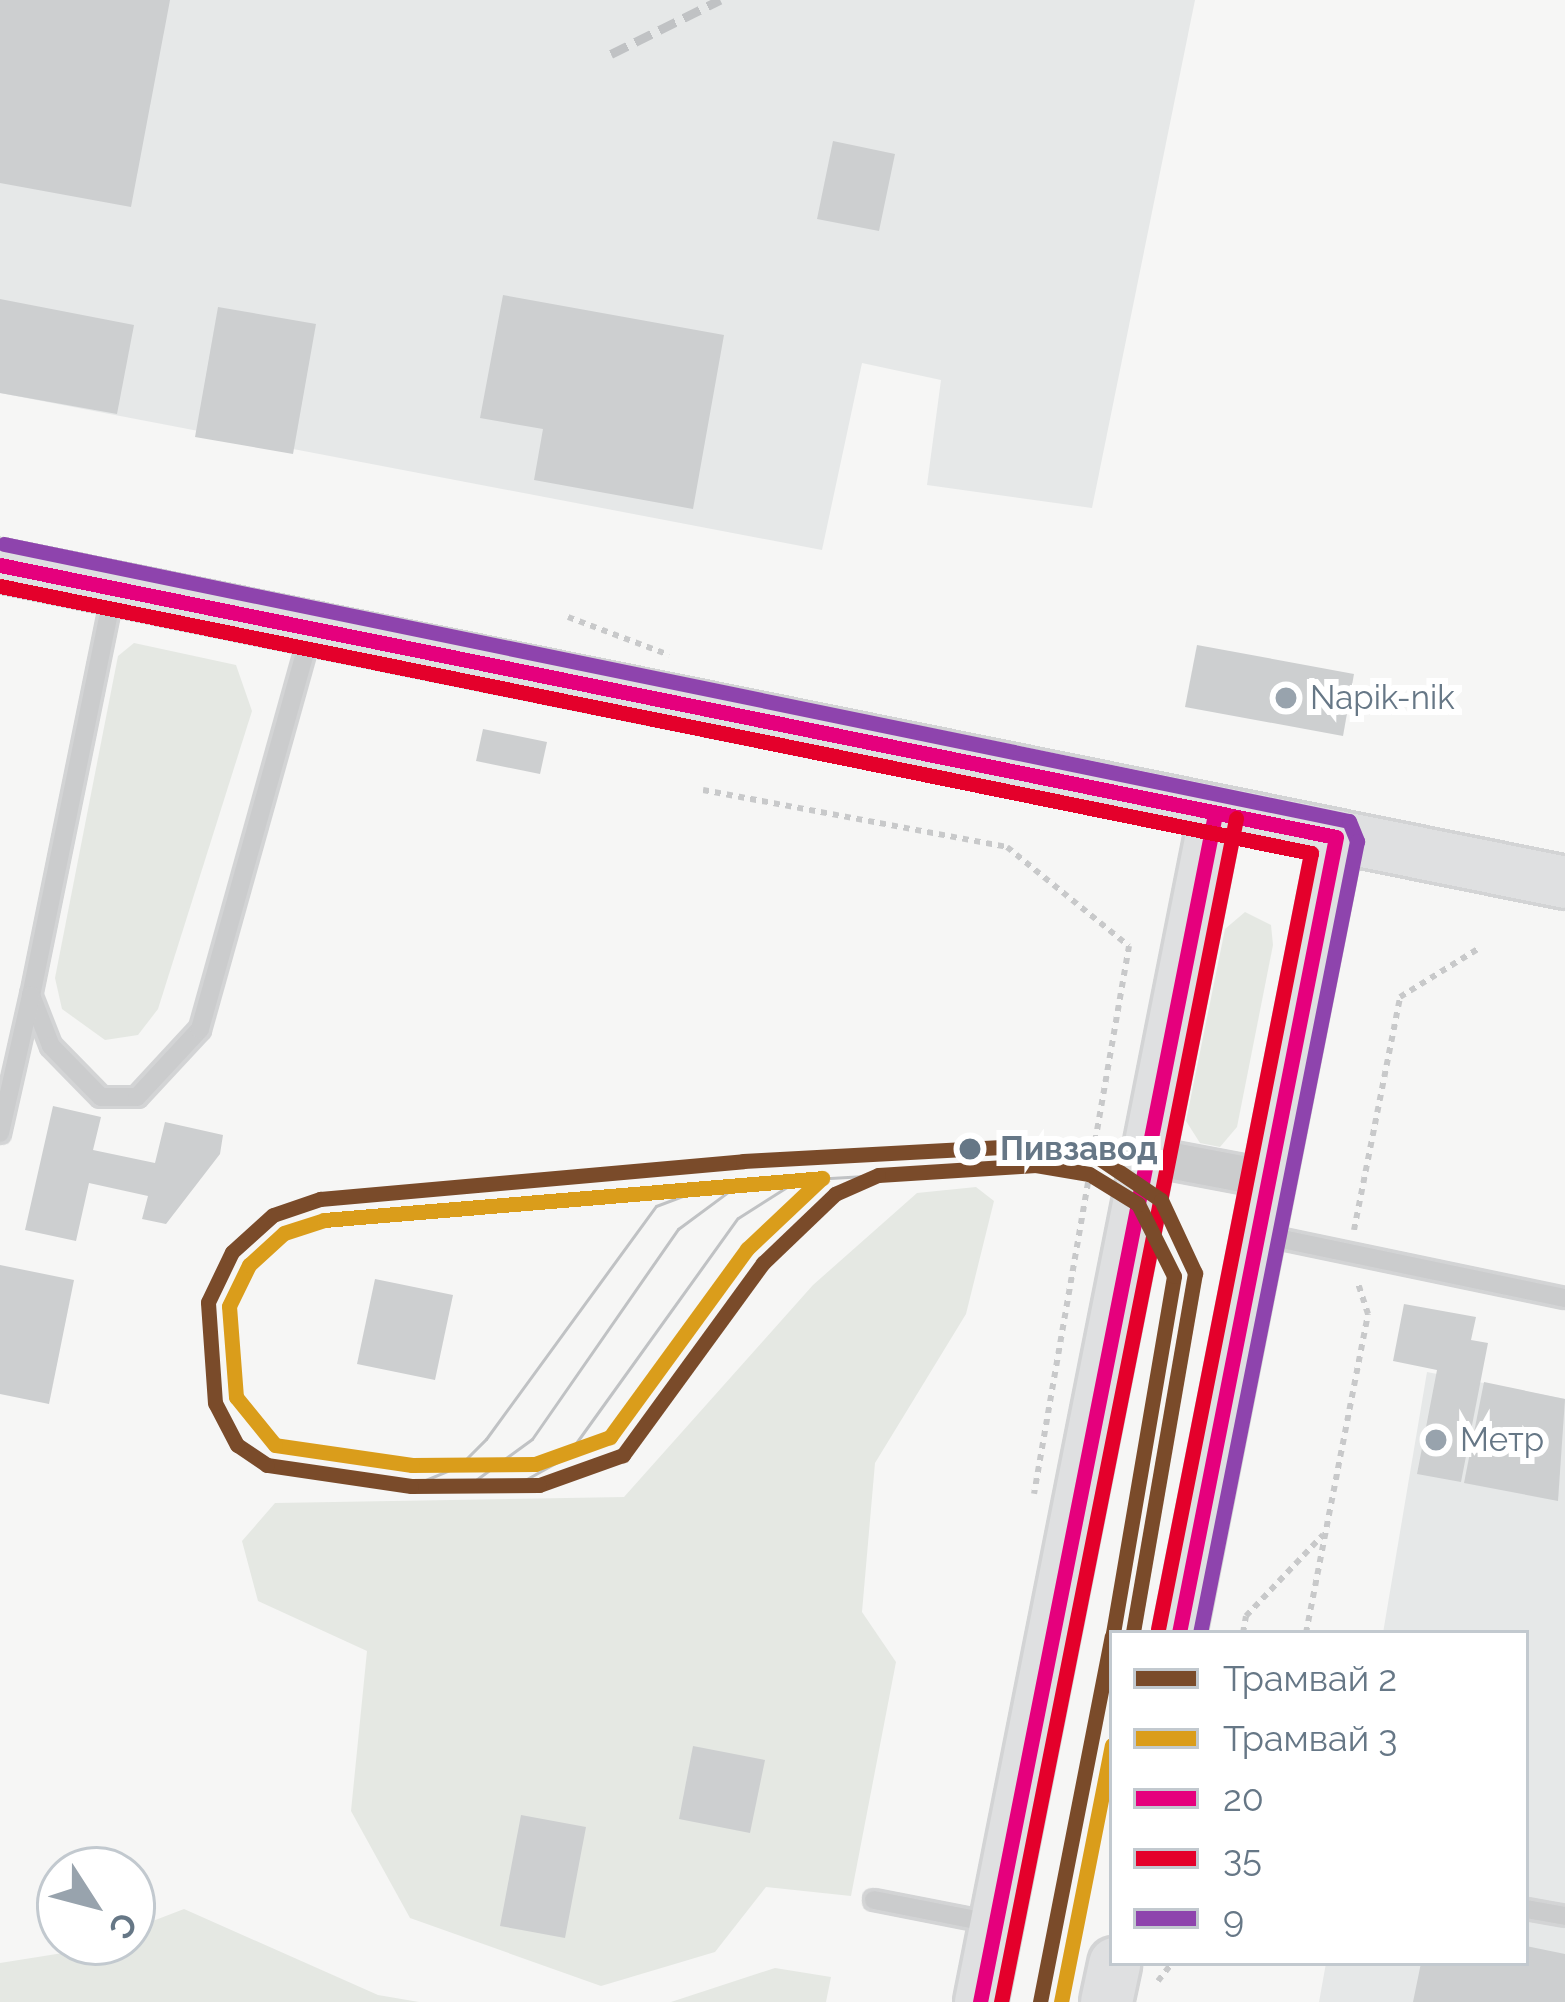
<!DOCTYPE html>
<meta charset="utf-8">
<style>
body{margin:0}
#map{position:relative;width:1565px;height:2002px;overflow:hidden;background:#f6f6f5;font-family:Raleway,sans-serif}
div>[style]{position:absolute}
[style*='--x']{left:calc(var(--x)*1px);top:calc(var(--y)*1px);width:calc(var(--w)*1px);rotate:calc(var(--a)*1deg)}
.built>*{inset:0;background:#e6e8e8}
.green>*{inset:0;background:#e5e8e3}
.building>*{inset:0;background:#cdcfd0}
.path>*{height:6px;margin-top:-3px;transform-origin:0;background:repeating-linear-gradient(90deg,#c8c9ca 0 6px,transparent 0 12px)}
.roads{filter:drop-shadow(3px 0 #d3d4d5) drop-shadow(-3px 0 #d3d4d5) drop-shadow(0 3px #d3d4d5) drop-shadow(0 -3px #d3d4d5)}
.lane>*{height:18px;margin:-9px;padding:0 9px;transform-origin:9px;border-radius:9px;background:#cbcccd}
.street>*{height:36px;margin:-18px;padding:0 18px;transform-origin:18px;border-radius:18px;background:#cbcccd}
.secondary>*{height:51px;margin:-25.5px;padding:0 25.5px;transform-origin:25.5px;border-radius:25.5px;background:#dfe0e1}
.tram>*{height:3px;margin:-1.5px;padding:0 1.5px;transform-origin:1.5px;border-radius:1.5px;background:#c0c2c4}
.rail>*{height:9px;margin-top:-4.5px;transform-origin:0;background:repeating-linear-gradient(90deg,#c0c2c4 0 18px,transparent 0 27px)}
.bus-1>*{height:15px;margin:-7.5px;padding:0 7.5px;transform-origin:7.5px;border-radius:7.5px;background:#e5007d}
.bus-2>*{height:15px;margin:-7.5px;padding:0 7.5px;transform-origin:7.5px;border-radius:7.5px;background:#e4002b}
.bus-3>*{height:15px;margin:-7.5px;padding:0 7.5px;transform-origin:7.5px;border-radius:7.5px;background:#8e44ad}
.tram-1>*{height:15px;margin:-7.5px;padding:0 7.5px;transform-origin:7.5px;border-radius:7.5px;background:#7a4b2a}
.tram-2>*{height:15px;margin:-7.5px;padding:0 7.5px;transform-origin:7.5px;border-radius:7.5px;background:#da9d1b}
.dots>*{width:33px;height:33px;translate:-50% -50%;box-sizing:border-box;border:6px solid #fff;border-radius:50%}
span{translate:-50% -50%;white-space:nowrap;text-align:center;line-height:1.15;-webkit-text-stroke:12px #fff;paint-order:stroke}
.poi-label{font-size:33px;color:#667786}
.left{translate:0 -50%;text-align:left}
.stop-label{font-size:33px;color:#667786;font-weight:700}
.legend{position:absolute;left:1109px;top:1630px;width:420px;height:336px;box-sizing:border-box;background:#fff;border:3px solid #c2c9cf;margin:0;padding:15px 21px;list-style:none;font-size:36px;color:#667786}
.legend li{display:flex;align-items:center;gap:24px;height:60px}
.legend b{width:60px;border:3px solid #c2c9cf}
.north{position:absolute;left:36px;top:1846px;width:120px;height:120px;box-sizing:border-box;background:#fff;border:3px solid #c2c9cf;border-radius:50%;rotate:126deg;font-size:33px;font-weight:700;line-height:48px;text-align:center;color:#667786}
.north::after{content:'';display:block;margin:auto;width:42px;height:54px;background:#98a3ad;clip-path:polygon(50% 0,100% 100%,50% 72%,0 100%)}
</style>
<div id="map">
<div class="built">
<i style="clip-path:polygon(0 0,1195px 0,1092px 508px,927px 485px,941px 380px,862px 363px,822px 550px,0 393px)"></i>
<i style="clip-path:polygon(1427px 1372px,1565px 1399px,1565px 2002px,1319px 2002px,1326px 1963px,1526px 1963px,1526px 1633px,1383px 1633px)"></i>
</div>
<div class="green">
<i style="clip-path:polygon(134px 643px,236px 665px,252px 711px,158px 1009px,138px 1035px,105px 1040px,62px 1009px,55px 978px,118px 656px)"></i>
<i style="clip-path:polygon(1245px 912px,1271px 925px,1273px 945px,1237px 1127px,1220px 1147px,1200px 1143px,1186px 1121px,1225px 929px)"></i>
<i style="clip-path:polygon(976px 1187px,994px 1201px,966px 1314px,875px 1463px,862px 1612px,896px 1662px,851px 1896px,766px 1887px,715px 1952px,601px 1986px,410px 1918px,351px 1811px,367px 1651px,258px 1601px,242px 1541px,275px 1503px,624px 1497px,813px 1285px,917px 1193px)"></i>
<i style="clip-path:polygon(184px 1909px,378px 1995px,419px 2002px,0 2002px,0 1963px,132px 1942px,132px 1929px)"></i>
<i style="clip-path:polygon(775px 1968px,831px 1977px,826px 2002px,671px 2002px)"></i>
</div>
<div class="building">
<i style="clip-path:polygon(0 0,170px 0,131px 207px,0 183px)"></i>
<i style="clip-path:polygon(833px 141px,895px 154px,879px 231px,817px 219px)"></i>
<i style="clip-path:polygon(503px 295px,724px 335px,693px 509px,534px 480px,543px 429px,480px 418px)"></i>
<i style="clip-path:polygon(0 299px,134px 325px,117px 414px,0 393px)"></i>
<i style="clip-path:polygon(218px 307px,316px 324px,293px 454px,195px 437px)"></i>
<i style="clip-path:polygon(1197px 645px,1354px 674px,1343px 736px,1185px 707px)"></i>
<i style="clip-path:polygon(483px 729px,547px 742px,540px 774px,476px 761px)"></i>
<i style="clip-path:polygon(53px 1106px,101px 1117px,93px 1150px,155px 1163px,165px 1122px,223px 1135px,220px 1154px,166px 1224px,142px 1219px,148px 1196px,89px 1183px,76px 1241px,25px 1230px)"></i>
<i style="clip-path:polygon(0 1265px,74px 1280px,49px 1404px,0 1394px)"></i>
<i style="clip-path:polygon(375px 1279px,453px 1295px,435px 1380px,357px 1364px)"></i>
<i style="clip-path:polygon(1404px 1304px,1476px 1317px,1471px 1340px,1488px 1343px,1461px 1482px,1417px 1474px,1437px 1370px,1393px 1361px)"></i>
<i style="clip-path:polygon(1484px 1382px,1565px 1399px,1558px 1501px,1464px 1483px)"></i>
<i style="clip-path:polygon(693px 1746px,765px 1760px,750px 1833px,679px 1819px)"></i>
<i style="clip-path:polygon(521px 1815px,586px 1827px,565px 1938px,500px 1926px)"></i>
<i style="clip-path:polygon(1526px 1946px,1565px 1954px,1565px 2002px,1413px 2002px,1421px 1963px,1526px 1963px)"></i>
</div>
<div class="path">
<i style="--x:568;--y:617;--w:108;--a:20.6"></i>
<i style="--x:703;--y:790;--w:309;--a:10.6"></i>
<i style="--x:1007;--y:847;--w:157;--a:39.1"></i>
<i style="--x:1129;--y:946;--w:556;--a:99.83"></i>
<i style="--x:1354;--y:1230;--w:237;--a:-78.8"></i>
<i style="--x:1400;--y:997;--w:95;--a:-31.7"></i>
<i style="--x:1243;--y:1633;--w:17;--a:-80"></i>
<i style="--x:1246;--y:1616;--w:112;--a:-46.5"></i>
<i style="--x:1306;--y:1633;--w:325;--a:-79"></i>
<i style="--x:1368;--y:1314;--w:33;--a:-108"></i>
<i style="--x:1158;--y:1981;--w:23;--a:-52"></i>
</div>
<div class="roads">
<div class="lane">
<i style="--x:113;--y:593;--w:410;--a:101.5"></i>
<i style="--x:31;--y:995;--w:55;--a:68.6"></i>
<i style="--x:51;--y:1046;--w:71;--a:45.6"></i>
<i style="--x:101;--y:1097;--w:36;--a:0"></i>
<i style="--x:137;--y:1097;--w:93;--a:-47.2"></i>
<i style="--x:200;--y:1029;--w:415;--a:-74.4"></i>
<i style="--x:0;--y:1133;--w:141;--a:-77.3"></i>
<i style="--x:1258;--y:1234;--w:314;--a:11.8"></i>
<i style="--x:874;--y:1900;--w:119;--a:11.1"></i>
<i style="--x:1526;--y:1909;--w:40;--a:10"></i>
</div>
<div class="street">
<i style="--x:1147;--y:1156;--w:124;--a:10.7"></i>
</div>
<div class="secondary">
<i style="--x:0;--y:565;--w:1597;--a:11.45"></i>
<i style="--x:1179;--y:1633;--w:811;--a:-78.84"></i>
<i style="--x:980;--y:2002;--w:1211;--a:-78.81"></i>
<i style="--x:1106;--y:2002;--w:40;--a:-78"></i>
</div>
</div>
<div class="tram">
<i style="--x:469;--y:1485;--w:78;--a:-36.1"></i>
<i style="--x:532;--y:1439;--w:256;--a:-55.2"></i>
<i style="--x:678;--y:1229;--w:67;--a:-36.5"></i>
<i style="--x:516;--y:1485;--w:57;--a:-29.2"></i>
<i style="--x:566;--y:1457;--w:294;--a:-54.3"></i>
<i style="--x:738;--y:1218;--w:62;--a:-32.4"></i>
<i style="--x:411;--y:1486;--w:52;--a:-22.6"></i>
<i style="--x:459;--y:1466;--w:38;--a:-45"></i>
<i style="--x:486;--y:1439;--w:288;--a:-53.9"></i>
<i style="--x:656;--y:1206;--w:60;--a:-20.6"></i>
<i style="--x:712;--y:1185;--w:166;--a:-3.4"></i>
</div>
<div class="rail">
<i style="--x:611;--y:54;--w:122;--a:-26.4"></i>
</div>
<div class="bus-1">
<i style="--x:0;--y:565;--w:1363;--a:11.51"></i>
<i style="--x:1336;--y:837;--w:811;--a:101.16"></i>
<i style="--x:980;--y:2002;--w:1211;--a:-78.81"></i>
</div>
<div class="bus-2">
<i style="--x:0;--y:586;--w:1338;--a:11.51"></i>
<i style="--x:1311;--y:853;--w:791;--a:101.15"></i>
<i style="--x:1001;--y:2002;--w:1207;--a:-78.77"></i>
</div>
<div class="bus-3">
<i style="--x:4;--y:544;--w:1373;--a:11.64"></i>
<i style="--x:1349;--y:821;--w:22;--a:68"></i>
<i style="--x:1357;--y:841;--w:807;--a:101.21"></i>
</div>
<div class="tram-1">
<i style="--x:1113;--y:1633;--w:362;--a:-80.3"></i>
<i style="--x:1174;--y:1276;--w:80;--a:-116.6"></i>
<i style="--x:1138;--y:1204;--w:57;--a:-148.5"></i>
<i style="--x:1089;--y:1174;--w:54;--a:-170.4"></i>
<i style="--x:1036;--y:1165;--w:158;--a:176.4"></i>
<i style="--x:878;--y:1175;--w:47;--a:156.2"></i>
<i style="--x:835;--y:1194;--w:100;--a:136.2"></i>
<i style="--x:763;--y:1263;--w:238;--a:126.1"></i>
<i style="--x:623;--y:1455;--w:89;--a:160.3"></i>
<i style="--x:539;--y:1485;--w:128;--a:179.6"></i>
<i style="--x:411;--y:1486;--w:146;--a:-171.7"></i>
<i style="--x:267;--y:1465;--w:36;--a:-146"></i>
<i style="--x:237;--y:1445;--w:47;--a:-117.6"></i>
<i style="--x:215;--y:1403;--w:101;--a:-94"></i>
<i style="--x:208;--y:1302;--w:55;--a:-64.4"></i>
<i style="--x:232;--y:1252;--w:55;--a:-42.1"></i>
<i style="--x:273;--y:1215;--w:50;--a:-18.8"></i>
<i style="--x:320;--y:1199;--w:425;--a:-5.1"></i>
<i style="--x:743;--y:1161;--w:296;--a:-3.1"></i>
<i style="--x:1039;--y:1145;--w:55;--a:9.5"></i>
<i style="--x:1093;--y:1154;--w:82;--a:34.1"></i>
<i style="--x:1161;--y:1200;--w:81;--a:65"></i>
<i style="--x:1195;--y:1273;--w:365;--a:99.8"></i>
<i style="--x:1040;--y:2002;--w:373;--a:-78.9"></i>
</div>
<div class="tram-2">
<i style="--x:822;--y:1178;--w:103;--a:136.6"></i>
<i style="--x:747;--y:1249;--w:233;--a:126.1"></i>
<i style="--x:610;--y:1437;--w:80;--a:160.2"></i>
<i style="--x:535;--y:1464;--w:123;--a:179.5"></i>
<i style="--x:412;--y:1465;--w:138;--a:-171.7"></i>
<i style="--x:275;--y:1445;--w:62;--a:-129.1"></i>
<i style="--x:236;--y:1397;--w:91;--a:-94.4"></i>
<i style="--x:229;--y:1306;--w:46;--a:-64"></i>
<i style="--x:249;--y:1265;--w:47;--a:-42.4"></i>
<i style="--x:284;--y:1233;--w:42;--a:-18"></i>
<i style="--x:324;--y:1220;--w:500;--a:-4.8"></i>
<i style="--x:1061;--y:2002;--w:262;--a:-78.8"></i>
</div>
<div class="dots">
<i style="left:1286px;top:698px;background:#98a3ad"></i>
<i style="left:970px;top:1149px;background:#667786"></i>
<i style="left:1436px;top:1440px;background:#98a3ad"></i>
</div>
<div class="poi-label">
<span class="left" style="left:1310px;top:698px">Napik-nik</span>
<span class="left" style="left:1460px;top:1440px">Метр</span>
</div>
<div class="stop-label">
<span class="left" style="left:1000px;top:1149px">Пивзавод</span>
</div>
<ul class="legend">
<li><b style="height:15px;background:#7a4b2a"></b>Трамвай 2</li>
<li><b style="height:15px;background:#da9d1b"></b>Трамвай 3</li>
<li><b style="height:15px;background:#e5007d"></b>20</li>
<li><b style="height:15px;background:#e4002b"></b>35</li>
<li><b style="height:15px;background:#8e44ad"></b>9</li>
</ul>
<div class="north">С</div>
</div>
